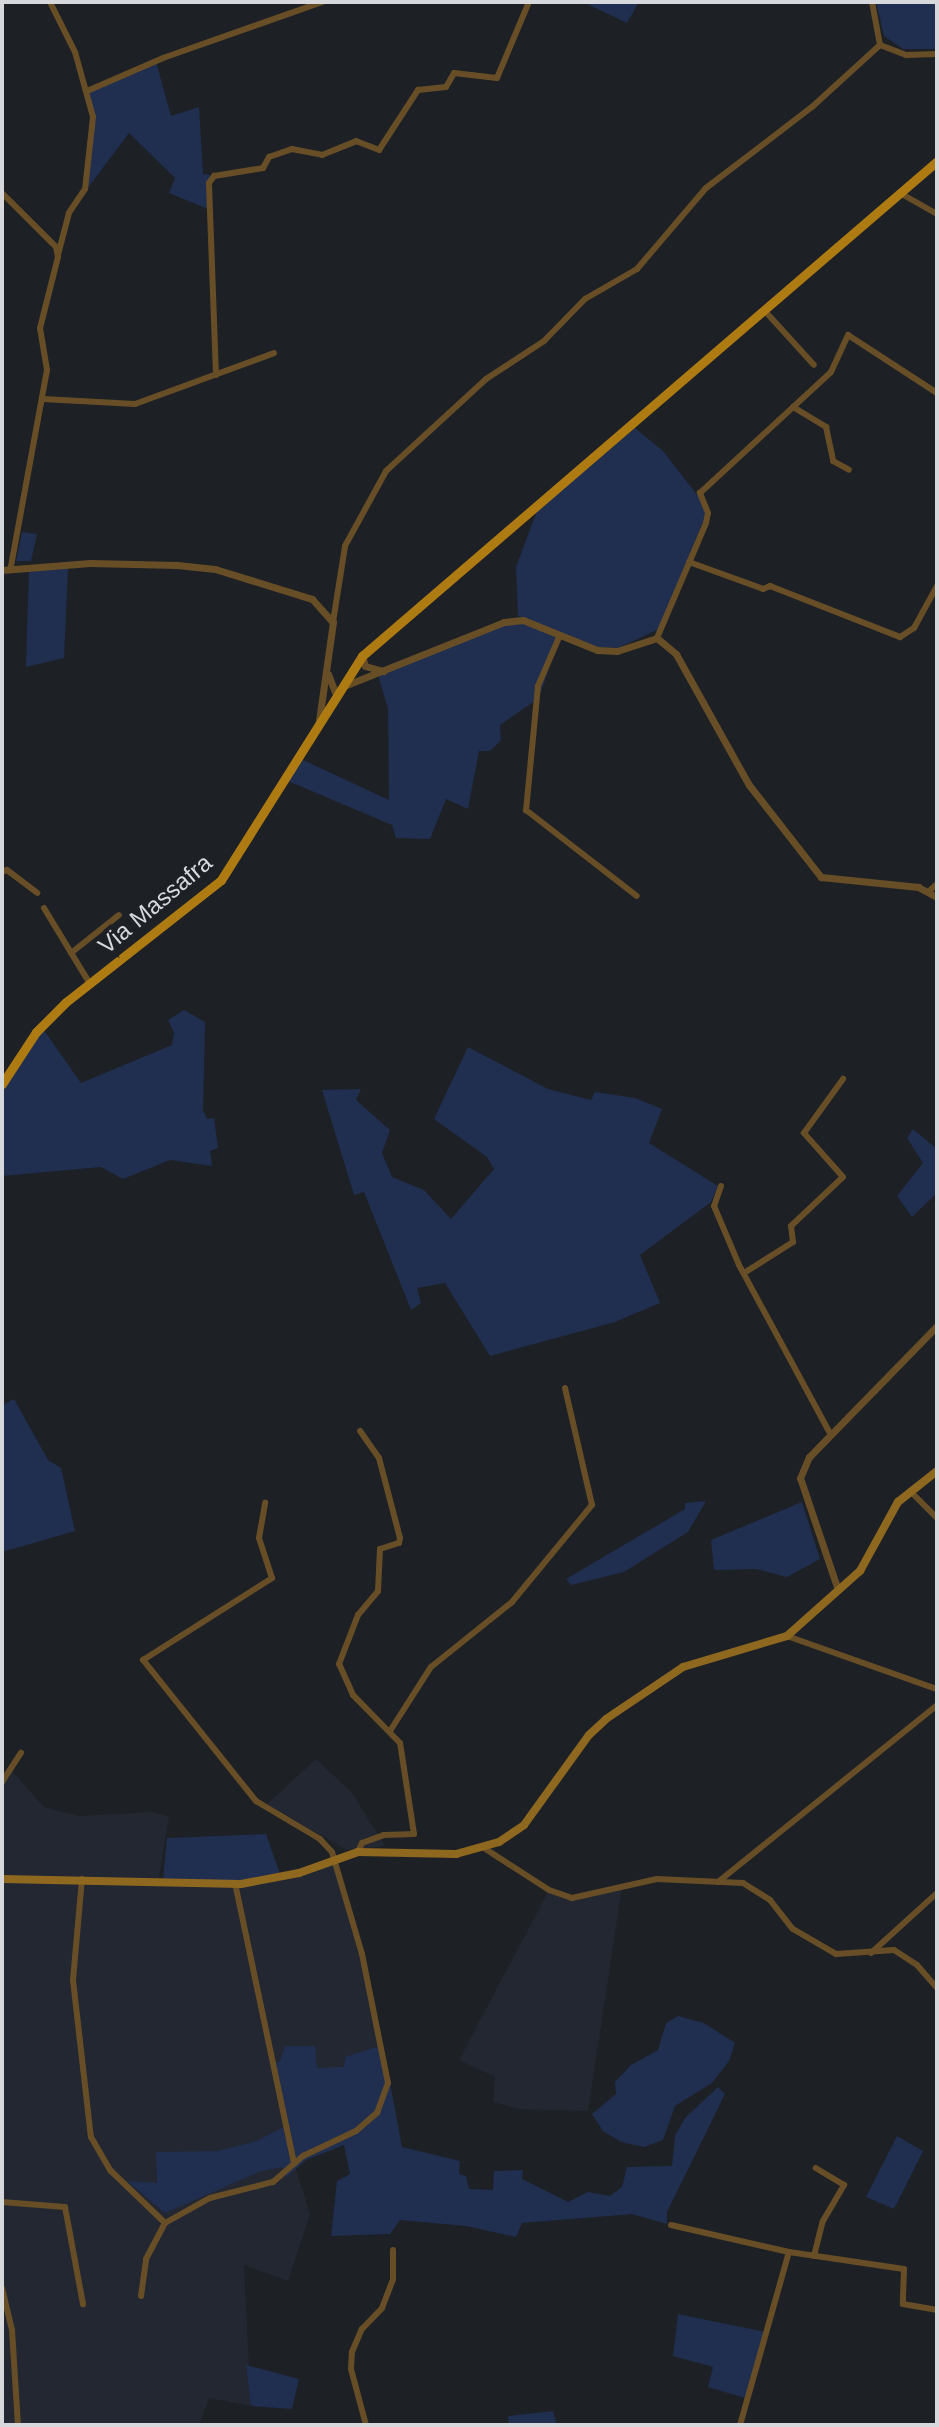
<!DOCTYPE html>
<style>
body{margin:0}
#map{position:relative;width:939px;height:2427px;overflow:hidden;background:#1d2025;font-family:Arial,sans-serif}
div>[style]{position:absolute}
[style*='--x']{left:calc(var(--x)*1px);top:calc(var(--y)*1px);width:calc(var(--w)*1px);rotate:calc(var(--a)*1deg)}
.built>*{inset:0;background:#222732}
.green>*{inset:0;background:#202e4f}
.minor>*{height:6px;margin:-3px;padding:0 3px;transform-origin:3px;border-radius:3px;background:#674e26}
.tertiary>*{height:7px;margin:-3.5px;padding:0 3.5px;transform-origin:3.5px;border-radius:3.5px;background:#674e26}
.secondary>*{height:8px;margin:-4px;padding:0 4px;transform-origin:4px;border-radius:4px;background:#8f6820}
.primary>*{height:9px;margin:-4.5px;padding:0 4.5px;transform-origin:4.5px;border-radius:4.5px;background:#ae7b13}
span{translate:-50% -50%;white-space:nowrap;text-align:center;line-height:1.15;-webkit-text-stroke:8px #1d2025;paint-order:stroke}
.street-label{font-size:24px;color:#d6d8dc}
.frame{position:absolute;inset:0;border:4px solid #d6d8dc;pointer-events:none}
</style>
<div id="map">
<div class="built">
<i style="clip-path:polygon(316px 1759px,352px 1793px,385px 1846px,346px 1850px,267px 1804px)"></i>
<i style="clip-path:polygon(12px 1771px,44px 1807px,79px 1816px,152px 1812px,169px 1817px,158px 1882px,299px 1873px,334px 1859px,362px 1954px,388px 2083px,294px 2163px,310px 2214px,288px 2281px,244px 2265px,251px 2406px,209px 2398px,199px 2425px,2px 2425px,2px 1784px)"></i>
<i style="clip-path:polygon(622px 1887px,588px 2111px,518px 2109px,493px 2102px,495px 2077px,459px 2060px,549px 1890px,572px 1898px)"></i>
</div>
<div class="green">
<i style="clip-path:polygon(583px 2px,639px 2px,627px 23px)"></i>
<i style="clip-path:polygon(876px 2px,937px 2px,937px 49px,903px 49px,884px 36px)"></i>
<i style="clip-path:polygon(156px 62px,171px 116px,199px 107px,203px 174px,210px 175px,208px 209px,169px 193px,175px 178px,129px 133px,87px 189px,93px 116px,89px 92px)"></i>
<i style="clip-path:polygon(635px 428px,663px 451px,708px 509px,659px 629px,618px 648px,593px 647px,518px 616px,516px 567px,537px 511px)"></i>
<i style="clip-path:polygon(22px 532px,37px 534px,31px 561px,16px 561px)"></i>
<i style="clip-path:polygon(68px 568px,64px 658px,26px 667px,29px 570px)"></i>
<i style="clip-path:polygon(524px 623px,559px 638px,539px 698px,500px 725px,501px 740px,490px 751px,479px 751px,468px 809px,446px 799px,430px 839px,396px 838px,392px 825px,288px 781px,301px 759px,389px 800px,388px 709px,378px 675px,506px 624px)"></i>
<i style="clip-path:polygon(184px 1010px,205px 1022px,203px 1110px,207px 1119px,214px 1118px,218px 1148px,210px 1151px,212px 1166px,170px 1160px,123px 1179px,101px 1167px,2px 1176px,2px 1090px,43px 1029px,81px 1083px,172px 1045px,174px 1033px,168px 1020px)"></i>
<i style="clip-path:polygon(468px 1047px,548px 1089px,591px 1100px,595px 1092px,635px 1098px,662px 1109px,649px 1143px,718px 1186px,711px 1202px,640px 1255px,660px 1303px,615px 1322px,490px 1356px,445px 1283px,417px 1288px,421px 1303px,411px 1310px,364px 1192px,354px 1195px,322px 1090px,361px 1089px,356px 1100px,390px 1130px,382px 1153px,392px 1177px,424px 1190px,451px 1219px,494px 1169px,487px 1157px,434px 1119px)"></i>
<i style="clip-path:polygon(913px 1129px,937px 1149px,937px 1193px,912px 1217px,897px 1196px,923px 1163px,907px 1138px)"></i>
<i style="clip-path:polygon(14px 1399px,48px 1460px,61px 1468px,75px 1531px,2px 1552px,2px 1405px)"></i>
<i style="clip-path:polygon(706px 1501px,688px 1532px,624px 1572px,571px 1585px,566px 1579px,685px 1509px,685px 1503px)"></i>
<i style="clip-path:polygon(802px 1502px,820px 1559px,787px 1577px,756px 1569px,714px 1570px,711px 1540px)"></i>
<i style="clip-path:polygon(266px 1834px,280px 1874px,242px 1880px,163px 1880px,167px 1838px)"></i>
<i style="clip-path:polygon(678px 2016px,704px 2023px,735px 2043px,729px 2061px,712px 2083px,675px 2106px,663px 2140px,644px 2147px,621px 2142px,603px 2131px,592px 2114px,616px 2094px,615px 2082px,631px 2065px,658px 2050px,666px 2023px)"></i>
<i style="clip-path:polygon(383px 2045px,402px 2147px,460px 2161px,459px 2174px,466px 2176px,469px 2189px,493px 2190px,494px 2171px,523px 2170px,522px 2179px,568px 2202px,588px 2192px,610px 2196px,622px 2187px,627px 2167px,672px 2166px,675px 2136px,685px 2118px,718px 2087px,725px 2094px,667px 2212px,667px 2224px,632px 2214px,522px 2223px,516px 2237px,466px 2226px,400px 2220px,390px 2234px,331px 2236px,337px 2181px,350px 2174px,344px 2145px,306px 2160px,287px 2177px,282px 2167px,261px 2171px,165px 2213px,127px 2181px,157px 2183px,156px 2152px,218px 2151px,257px 2141px,287px 2125px,274px 2063px,280px 2061px,285px 2046px,315px 2046px,317px 2068px,344px 2067px,345px 2057px)"></i>
<i style="clip-path:polygon(897px 2136px,923px 2151px,894px 2209px,866px 2197px)"></i>
<i style="clip-path:polygon(678px 2314px,765px 2332px,745px 2398px,708px 2387px,713px 2367px,673px 2356px)"></i>
<i style="clip-path:polygon(246px 2365px,299px 2379px,292px 2409px,251px 2406px)"></i>
<i style="clip-path:polygon(553px 2411px,557px 2425px,509px 2425px,508px 2416px)"></i>
</div>
<div class="minor">
<i style="--x:50;--y:2;--w:56;--a:63.4"></i>
<i style="--x:75;--y:52;--w:67;--a:74.5"></i>
<i style="--x:93;--y:117;--w:72;--a:96.3"></i>
<i style="--x:85;--y:189;--w:29;--a:124"></i>
<i style="--x:69;--y:213;--w:43;--a:104.7"></i>
<i style="--x:872;--y:2;--w:44;--a:79.5"></i>
<i style="--x:880;--y:45;--w:28;--a:21"></i>
<i style="--x:906;--y:55;--w:31;--a:-2"></i>
<i style="--x:87;--y:91;--w:83;--a:-23.5"></i>
<i style="--x:163;--y:58;--w:169;--a:-19.4"></i>
<i style="--x:2;--y:193;--w:76;--a:45"></i>
<i style="--x:56;--y:247;--w:10;--a:79"></i>
<i style="--x:58;--y:257;--w:73;--a:104.2"></i>
<i style="--x:40;--y:328;--w:43;--a:80.5"></i>
<i style="--x:47;--y:370;--w:200;--a:100.4"></i>
<i style="--x:900;--y:193;--w:43;--a:29.6"></i>
<i style="--x:764;--y:310;--w:74;--a:47.7"></i>
<i style="--x:216;--y:375;--w:192;--a:-92.1"></i>
<i style="--x:209;--y:183;--w:9;--a:-54"></i>
<i style="--x:214;--y:176;--w:50;--a:-9.3"></i>
<i style="--x:263;--y:168;--w:13;--a:-61"></i>
<i style="--x:269;--y:157;--w:24;--a:-19"></i>
<i style="--x:292;--y:149;--w:31;--a:11"></i>
<i style="--x:322;--y:155;--w:37;--a:-22"></i>
<i style="--x:356;--y:141;--w:25;--a:21"></i>
<i style="--x:379;--y:150;--w:72;--a:-57"></i>
<i style="--x:418;--y:90;--w:28;--a:-6"></i>
<i style="--x:446;--y:87;--w:16;--a:-60"></i>
<i style="--x:454;--y:73;--w:43;--a:6.6"></i>
<i style="--x:497;--y:78;--w:82;--a:-67.2"></i>
<i style="--x:43;--y:399;--w:92;--a:3.1"></i>
<i style="--x:135;--y:404;--w:148;--a:-20.1"></i>
<i style="--x:793;--y:407;--w:39;--a:31"></i>
<i style="--x:826;--y:427;--w:35;--a:78"></i>
<i style="--x:833;--y:461;--w:18;--a:29"></i>
<i style="--x:689;--y:562;--w:79;--a:20"></i>
<i style="--x:763;--y:589;--w:8;--a:-23"></i>
<i style="--x:770;--y:586;--w:140;--a:21.4"></i>
<i style="--x:900;--y:637;--w:17;--a:-33"></i>
<i style="--x:914;--y:628;--w:48;--a:-61.3"></i>
<i style="--x:333;--y:622;--w:77;--a:-81"></i>
<i style="--x:345;--y:546;--w:85;--a:-61.3"></i>
<i style="--x:386;--y:471;--w:136;--a:-42.6"></i>
<i style="--x:486;--y:379;--w:69;--a:-33.2"></i>
<i style="--x:544;--y:341;--w:59;--a:-45.7"></i>
<i style="--x:585;--y:299;--w:60;--a:-30"></i>
<i style="--x:637;--y:269;--w:106;--a:-49.6"></i>
<i style="--x:706;--y:188;--w:133;--a:-37.4"></i>
<i style="--x:812;--y:107;--w:92;--a:-42.4"></i>
<i style="--x:560;--y:635;--w:56;--a:113.3"></i>
<i style="--x:538;--y:686;--w:125;--a:95.5"></i>
<i style="--x:526;--y:810;--w:140;--a:37.8"></i>
<i style="--x:657;--y:638;--w:125;--a:-66.9"></i>
<i style="--x:706;--y:523;--w:10;--a:-79"></i>
<i style="--x:708;--y:513;--w:22;--a:-112"></i>
<i style="--x:700;--y:493;--w:178;--a:-42.7"></i>
<i style="--x:831;--y:372;--w:41;--a:-65.3"></i>
<i style="--x:848;--y:335;--w:106;--a:33.1"></i>
<i style="--x:2;--y:872;--w:5;--a:-22"></i>
<i style="--x:7;--y:870;--w:38;--a:37"></i>
<i style="--x:928;--y:892;--w:12;--a:-42"></i>
<i style="--x:44;--y:908;--w:89;--a:58.8"></i>
<i style="--x:71;--y:953;--w:61;--a:-38.4"></i>
<i style="--x:721;--y:1186;--w:21;--a:109"></i>
<i style="--x:714;--y:1206;--w:64;--a:67"></i>
<i style="--x:739;--y:1265;--w:191;--a:61.6"></i>
<i style="--x:744;--y:1273;--w:58;--a:-32.3"></i>
<i style="--x:793;--y:1242;--w:16;--a:-97"></i>
<i style="--x:791;--y:1226;--w:71;--a:-43.3"></i>
<i style="--x:843;--y:1177;--w:59;--a:-131.6"></i>
<i style="--x:804;--y:1133;--w:67;--a:-54.2"></i>
<i style="--x:910;--y:1491;--w:38;--a:45"></i>
<i style="--x:787;--y:1636;--w:159;--a:19.5"></i>
<i style="--x:390;--y:1731;--w:76;--a:-57.4"></i>
<i style="--x:431;--y:1667;--w:104;--a:-38.7"></i>
<i style="--x:512;--y:1602;--w:126;--a:-50.5"></i>
<i style="--x:592;--y:1505;--w:120;--a:-103"></i>
<i style="--x:2;--y:1782;--w:35;--a:-57"></i>
<i style="--x:484;--y:1848;--w:77;--a:32.9"></i>
<i style="--x:549;--y:1890;--w:24;--a:19"></i>
<i style="--x:572;--y:1898;--w:87;--a:-12.6"></i>
<i style="--x:657;--y:1879;--w:86;--a:2.7"></i>
<i style="--x:743;--y:1883;--w:32;--a:32"></i>
<i style="--x:770;--y:1900;--w:37;--a:52"></i>
<i style="--x:793;--y:1929;--w:50;--a:30.2"></i>
<i style="--x:836;--y:1954;--w:58;--a:-3.9"></i>
<i style="--x:894;--y:1950;--w:27;--a:33"></i>
<i style="--x:917;--y:1965;--w:30;--a:49"></i>
<i style="--x:358;--y:1852;--w:10;--a:-66"></i>
<i style="--x:362;--y:1843;--w:23;--a:-20"></i>
<i style="--x:384;--y:1835;--w:30;--a:-2"></i>
<i style="--x:414;--y:1834;--w:92;--a:-98.7"></i>
<i style="--x:400;--y:1743;--w:67;--a:-134.4"></i>
<i style="--x:353;--y:1695;--w:34;--a:-114"></i>
<i style="--x:339;--y:1664;--w:53;--a:-68.8"></i>
<i style="--x:358;--y:1615;--w:31;--a:-50"></i>
<i style="--x:378;--y:1591;--w:42;--a:-87.3"></i>
<i style="--x:380;--y:1549;--w:20;--a:-18"></i>
<i style="--x:399;--y:1543;--w:5;--a:-79"></i>
<i style="--x:400;--y:1538;--w:83;--a:-104.7"></i>
<i style="--x:379;--y:1458;--w:33;--a:-125"></i>
<i style="--x:82;--y:1879;--w:101;--a:95.1"></i>
<i style="--x:73;--y:1980;--w:158;--a:83.5"></i>
<i style="--x:91;--y:2137;--w:39;--a:60"></i>
<i style="--x:111;--y:2171;--w:75;--a:43.9"></i>
<i style="--x:718;--y:1882;--w:282;--a:-38.9"></i>
<i style="--x:235;--y:1883;--w:287;--a:78.1"></i>
<i style="--x:871;--y:1953;--w:89;--a:-42.3"></i>
<i style="--x:2;--y:2202;--w:63;--a:4.5"></i>
<i style="--x:65;--y:2207;--w:99;--a:79.5"></i>
<i style="--x:671;--y:2225;--w:121;--a:12.9"></i>
<i style="--x:789;--y:2252;--w:116;--a:8.4"></i>
<i style="--x:904;--y:2269;--w:35;--a:92"></i>
<i style="--x:903;--y:2304;--w:35;--a:10"></i>
<i style="--x:814;--y:2256;--w:36;--a:-76"></i>
<i style="--x:823;--y:2221;--w:42;--a:-59.7"></i>
<i style="--x:844;--y:2185;--w:33;--a:-149"></i>
<i style="--x:2;--y:2288;--w:43;--a:76.6"></i>
<i style="--x:12;--y:2330;--w:95;--a:86.4"></i>
<i style="--x:141;--y:2296;--w:37;--a:-82"></i>
<i style="--x:146;--y:2259;--w:41;--a:-62.2"></i>
<i style="--x:165;--y:2223;--w:51;--a:-29.1"></i>
<i style="--x:210;--y:2198;--w:65;--a:-14.3"></i>
<i style="--x:273;--y:2182;--w:40;--a:-41"></i>
<i style="--x:303;--y:2156;--w:59;--a:-25.3"></i>
<i style="--x:356;--y:2131;--w:28;--a:-41"></i>
<i style="--x:377;--y:2113;--w:32;--a:-70"></i>
<i style="--x:388;--y:2083;--w:132;--a:-101.4"></i>
<i style="--x:362;--y:1954;--w:106;--a:-106.4"></i>
<i style="--x:332;--y:1852;--w:18;--a:-133"></i>
<i style="--x:320;--y:1839;--w:74;--a:-149.3"></i>
<i style="--x:256;--y:1801;--w:181;--a:-128.7"></i>
<i style="--x:143;--y:1660;--w:153;--a:-32.4"></i>
<i style="--x:272;--y:1578;--w:42;--a:-108"></i>
<i style="--x:259;--y:1538;--w:36;--a:-80"></i>
<i style="--x:366;--y:2425;--w:58;--a:-105"></i>
<i style="--x:351;--y:2369;--w:17;--a:-87"></i>
<i style="--x:352;--y:2352;--w:25;--a:-67"></i>
<i style="--x:362;--y:2329;--w:29;--a:-46"></i>
<i style="--x:382;--y:2308;--w:31;--a:-69"></i>
<i style="--x:393;--y:2279;--w:29;--a:-90"></i>
<i style="--x:740;--y:2425;--w:180;--a:-74.2"></i>
</div>
<div class="tertiary">
<i style="--x:2;--y:570;--w:88;--a:-4.5"></i>
<i style="--x:90;--y:563;--w:87;--a:1.3"></i>
<i style="--x:177;--y:565;--w:38;--a:6"></i>
<i style="--x:215;--y:569;--w:102;--a:17.2"></i>
<i style="--x:312;--y:599;--w:31;--a:48"></i>
<i style="--x:333;--y:622;--w:99;--a:98.1"></i>
<i style="--x:362;--y:656;--w:10;--a:73"></i>
<i style="--x:365;--y:666;--w:19;--a:16"></i>
<i style="--x:328;--y:674;--w:19;--a:69"></i>
<i style="--x:344;--y:686;--w:172;--a:-21.8"></i>
<i style="--x:504;--y:622;--w:19;--a:-6"></i>
<i style="--x:523;--y:620;--w:80;--a:22.1"></i>
<i style="--x:597;--y:650;--w:20;--a:3"></i>
<i style="--x:617;--y:651;--w:42;--a:-18"></i>
<i style="--x:657;--y:638;--w:25;--a:40"></i>
<i style="--x:676;--y:654;--w:150;--a:60.9"></i>
<i style="--x:749;--y:785;--w:117;--a:52"></i>
<i style="--x:821;--y:877;--w:98;--a:5.9"></i>
<i style="--x:918;--y:887;--w:21;--a:28"></i>
<i style="--x:838;--y:1590;--w:118;--a:-108.7"></i>
<i style="--x:800;--y:1478;--w:23;--a:-67"></i>
<i style="--x:809;--y:1457;--w:183;--a:-45.7"></i>
</div>
<div class="secondary">
<i style="--x:2;--y:1879;--w:239;--a:1.2"></i>
<i style="--x:241;--y:1884;--w:59;--a:-10.7"></i>
<i style="--x:299;--y:1873;--w:63;--a:-19.6"></i>
<i style="--x:358;--y:1852;--w:98;--a:1.2"></i>
<i style="--x:456;--y:1854;--w:45;--a:-15.6"></i>
<i style="--x:499;--y:1842;--w:30;--a:-34"></i>
<i style="--x:524;--y:1825;--w:111;--a:-54.2"></i>
<i style="--x:589;--y:1735;--w:23;--a:-43"></i>
<i style="--x:606;--y:1719;--w:93;--a:-34"></i>
<i style="--x:683;--y:1667;--w:109;--a:-16.6"></i>
<i style="--x:787;--y:1636;--w:98;--a:-41.7"></i>
<i style="--x:860;--y:1571;--w:79;--a:-61.2"></i>
<i style="--x:898;--y:1502;--w:50;--a:-38.5"></i>
</div>
<div class="primary">
<i style="--x:2;--y:1084;--w:62;--a:-56.8"></i>
<i style="--x:36;--y:1032;--w:42;--a:-45"></i>
<i style="--x:66;--y:1002;--w:197;--a:-38.2"></i>
<i style="--x:221;--y:880;--w:265;--a:-57.8"></i>
<i style="--x:362;--y:656;--w:759;--a:-40.72"></i>
</div>
<div class="street-label">
<span style="left:155px;top:904px;rotate:-40deg">Via Massafra</span>
</div>
<div class="frame"></div>
</div>
